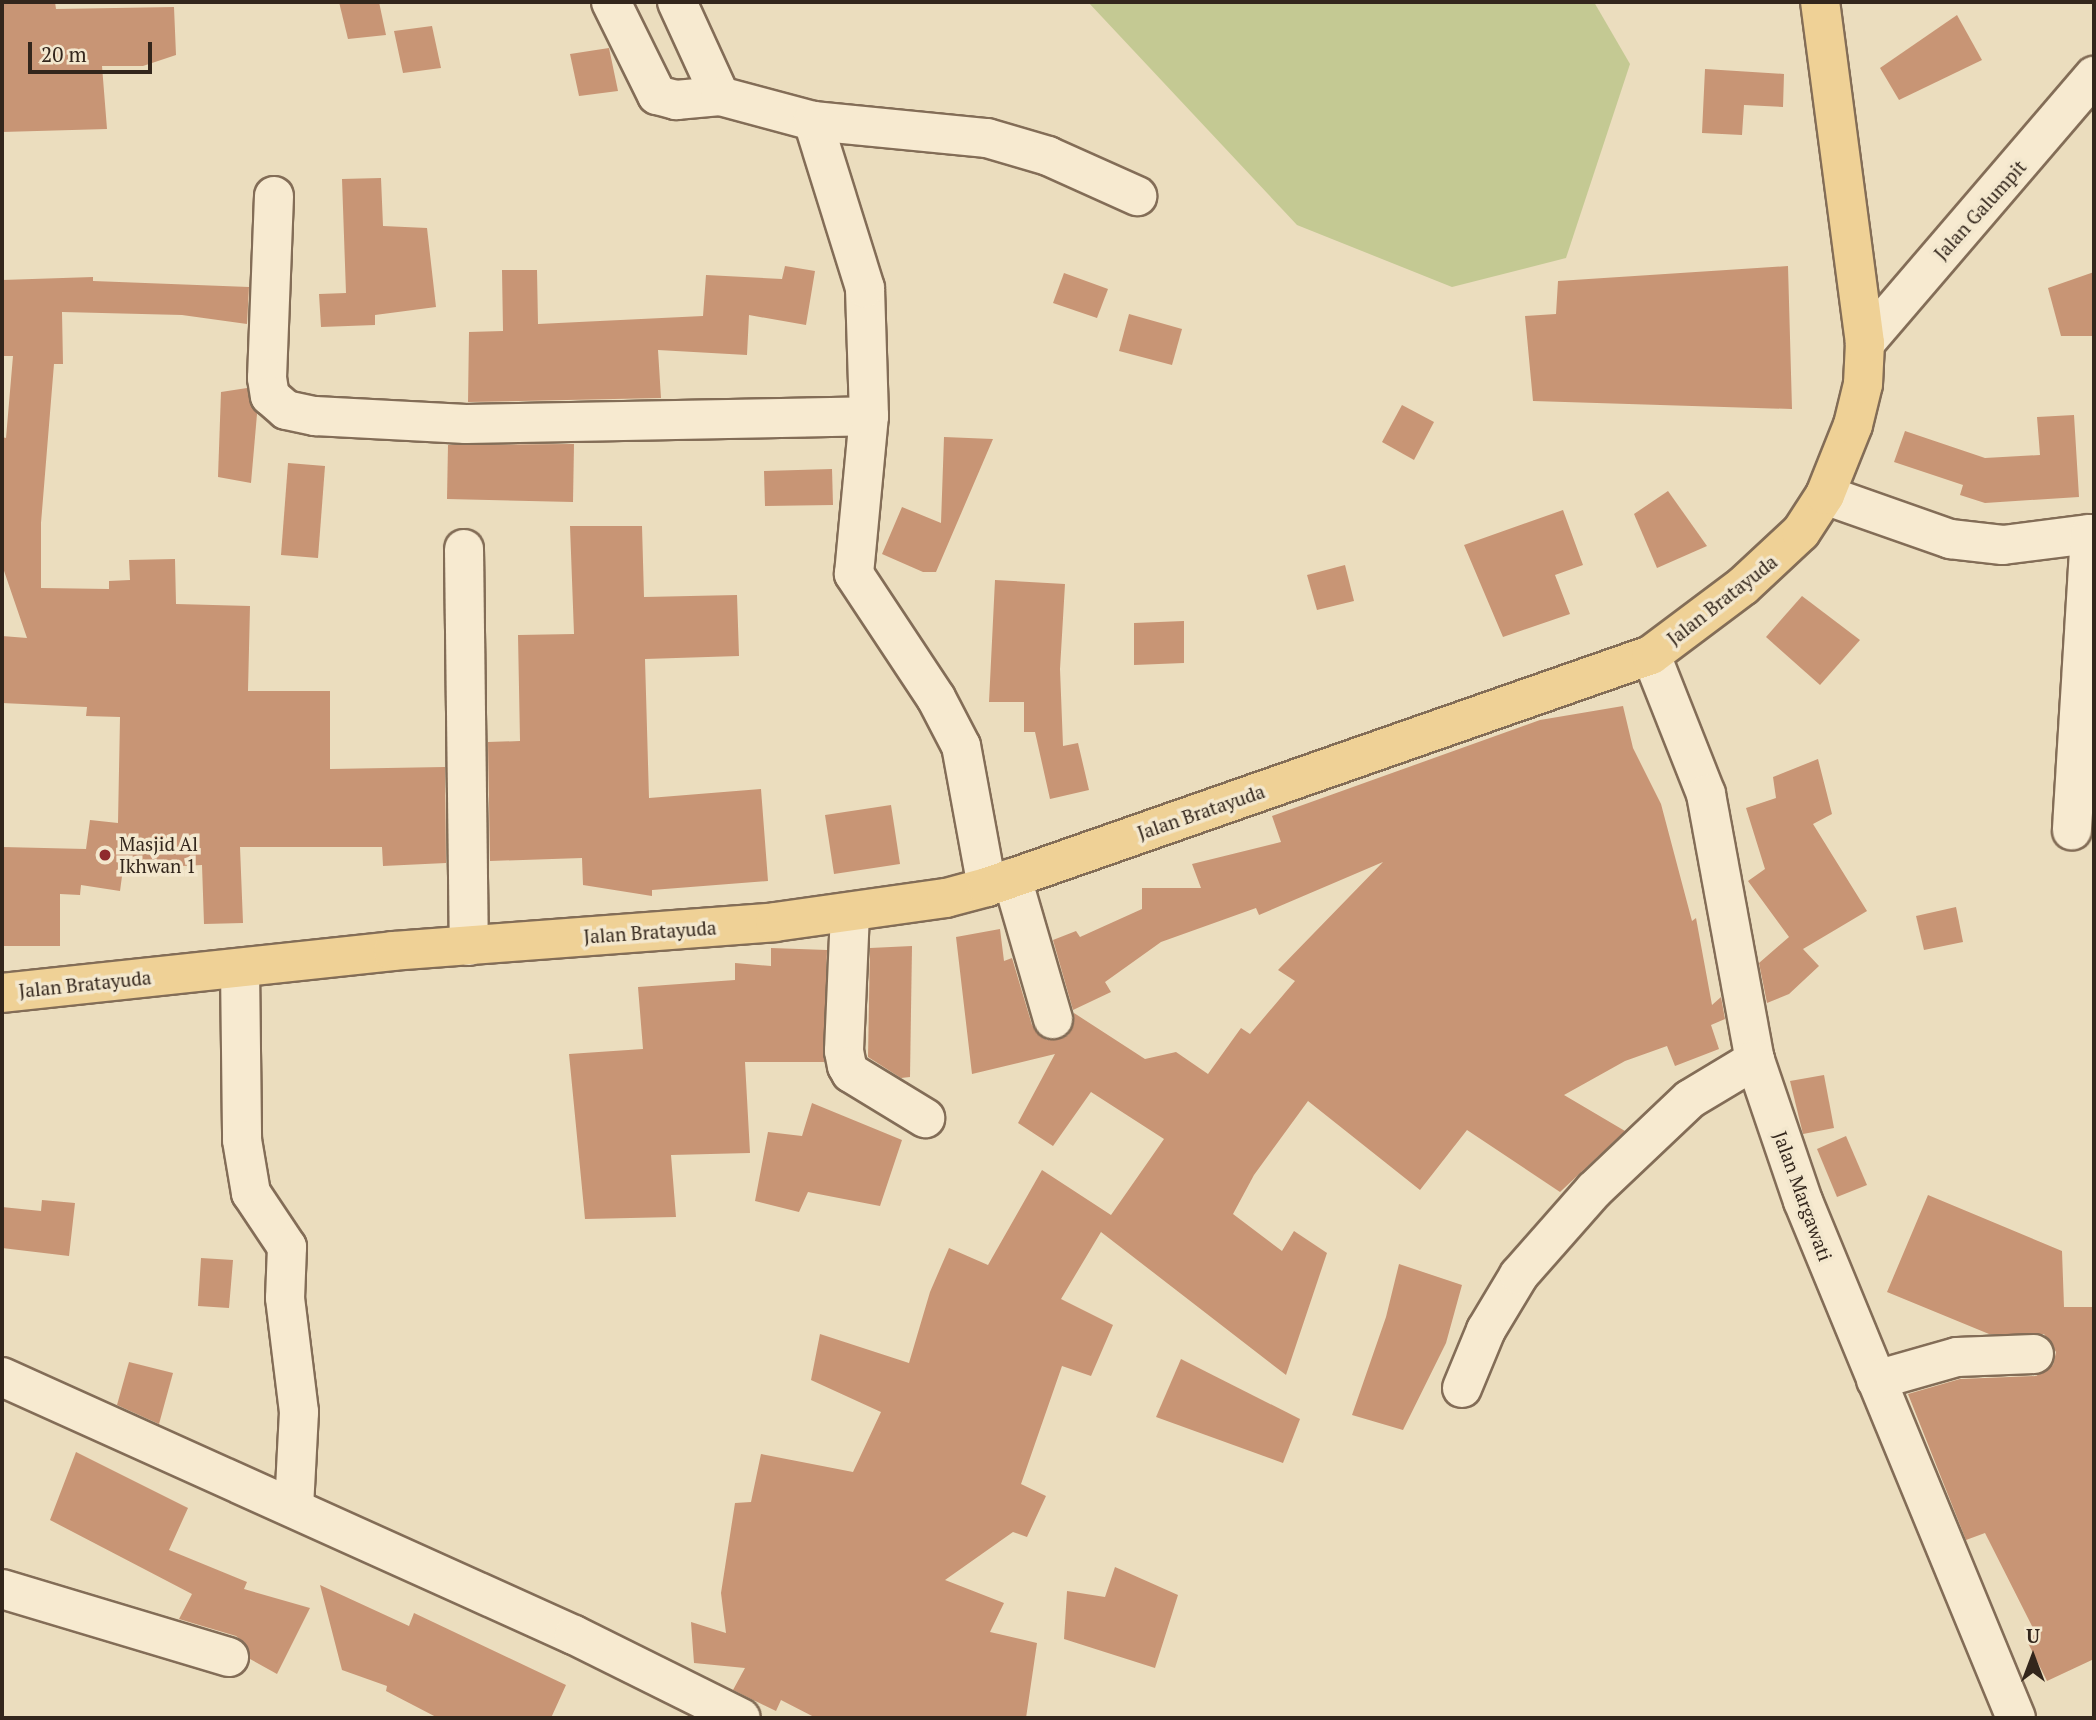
<!DOCTYPE html>
<style>
body{margin:0}
#map{position:relative;width:2096px;height:1720px;overflow:hidden;background:#ebddbe;font-family:"PT Serif",serif}
div>[style]{position:absolute}
[style*='--x']{left:calc(var(--x)*1px);top:calc(var(--y)*1px);width:calc(var(--w)*1px);rotate:calc(var(--a)*1deg)}
.green>*{inset:0;background:#c4c993}
.building>*{inset:0;background:#c89575}
.roads{filter:drop-shadow(2px 0 #836d57) drop-shadow(-2px 0 #836d57) drop-shadow(0 2px #836d57) drop-shadow(0 -2px #836d57)}
.minor>*{height:38px;margin:-19px;padding:0 19px;transform-origin:19px;border-radius:19px;background:#f7ead0}
.primary>*{height:38px;margin:-19px;padding:0 19px;transform-origin:19px;border-radius:19px;background:#efd196}
.dots>*{width:19px;height:19px;translate:-50% -50%;box-sizing:border-box;border:4px solid #f3e7cd;border-radius:50%}
span{translate:-50% -50%;white-space:nowrap;text-align:center;line-height:1.15;-webkit-text-stroke:7px #f3e7cd;paint-order:stroke}
.street-label{font-size:19px;color:#33261c}
.poi-label{font-size:19px;color:#33261c}
.left{translate:0 -50%;text-align:left}
.frame{position:absolute;inset:0;border:4px solid #33261c;pointer-events:none}
.north{position:absolute;left:1998px;top:1622px;width:70px;height:70px;-webkit-text-stroke:5px #f3e7cd;paint-order:stroke;rotate:0deg;font-size:19px;font-weight:700;line-height:28px;text-align:center;color:#33261c}
.north::after{content:'';display:block;margin:auto;width:24px;height:32px;background:#33261c;clip-path:polygon(50% 0,100% 100%,50% 72%,0 100%)}
.scale{position:absolute;left:28px;top:42px;width:124px;height:32px;box-sizing:border-box;border:4px solid #33261c;border-top:0;padding-left:9px;font-size:21px;line-height:24px;white-space:nowrap;color:#33261c;-webkit-text-stroke:5px #f3e7cd;paint-order:stroke}
</style>
<div id="map">
<div class="green">
<i style="clip-path:polygon(1088px 2px,1594px 2px,1630px 64px,1566px 258px,1452px 287px,1297px 225px)"></i>
</div>
<div class="building">
<i style="clip-path:polygon(2px 2px,55px 2px,56px 9px,174px 7px,176px 55px,143px 66px,102px 66px,107px 129px,2px 132px)"></i>
<i style="clip-path:polygon(339px 2px,379px 2px,386px 35px,348px 39px)"></i>
<i style="clip-path:polygon(1957px 15px,1982px 60px,1899px 100px,1880px 68px)"></i>
<i style="clip-path:polygon(432px 26px,441px 68px,403px 73px,394px 31px)"></i>
<i style="clip-path:polygon(609px 48px,618px 91px,579px 96px,570px 54px)"></i>
<i style="clip-path:polygon(1705px 69px,1784px 74px,1783px 107px,1744px 105px,1742px 135px,1702px 133px)"></i>
<i style="clip-path:polygon(381px 178px,383px 226px,427px 228px,436px 307px,375px 315px,375px 325px,321px 327px,319px 294px,346px 293px,342px 179px)"></i>
<i style="clip-path:polygon(785px 266px,815px 271px,806px 325px,749px 315px,747px 355px,658px 350px,661px 398px,468px 402px,469px 332px,503px 331px,502px 270px,537px 270px,538px 324px,703px 316px,706px 275px,782px 279px)"></i>
<i style="clip-path:polygon(1788px 266px,1792px 409px,1533px 401px,1525px 316px,1556px 314px,1558px 281px)"></i>
<i style="clip-path:polygon(2094px 272px,2094px 336px,2061px 336px,2048px 288px)"></i>
<i style="clip-path:polygon(1064px 273px,1108px 289px,1097px 318px,1053px 303px)"></i>
<i style="clip-path:polygon(93px 277px,93px 281px,249px 287px,247px 324px,182px 315px,62px 312px,63px 364px,54px 364px,41px 523px,41px 588px,109px 589px,109px 581px,130px 580px,129px 560px,175px 559px,176px 604px,250px 606px,248px 691px,330px 691px,330px 769px,445px 767px,446px 863px,383px 866px,382px 847px,240px 847px,243px 923px,204px 924px,202px 865px,123px 869px,120px 891px,81px 885px,80px 895px,60px 894px,60px 946px,2px 946px,2px 847px,86px 849px,90px 820px,118px 823px,120px 717px,86px 716px,87px 707px,2px 703px,2px 636px,27px 638px,2px 565px,2px 437px,6px 438px,13px 356px,2px 356px,2px 280px)"></i>
<i style="clip-path:polygon(1129px 314px,1182px 329px,1172px 365px,1119px 351px)"></i>
<i style="clip-path:polygon(247px 388px,257px 414px,251px 483px,218px 477px,221px 392px)"></i>
<i style="clip-path:polygon(1402px 405px,1434px 422px,1414px 460px,1382px 442px)"></i>
<i style="clip-path:polygon(2074px 415px,2079px 497px,1985px 503px,1960px 495px,1963px 485px,1894px 462px,1905px 431px,1985px 458px,2040px 455px,2037px 417px)"></i>
<i style="clip-path:polygon(944px 437px,993px 439px,936px 572px,923px 572px,882px 554px,902px 507px,941px 523px)"></i>
<i style="clip-path:polygon(574px 444px,573px 502px,447px 499px,448px 445px)"></i>
<i style="clip-path:polygon(288px 463px,325px 466px,318px 558px,281px 555px)"></i>
<i style="clip-path:polygon(832px 469px,833px 505px,765px 506px,764px 471px)"></i>
<i style="clip-path:polygon(1668px 491px,1707px 546px,1657px 568px,1634px 514px)"></i>
<i style="clip-path:polygon(1563px 510px,1583px 565px,1555px 575px,1570px 614px,1503px 637px,1464px 545px)"></i>
<i style="clip-path:polygon(570px 526px,642px 526px,644px 597px,737px 595px,739px 656px,645px 659px,649px 798px,761px 789px,768px 881px,652px 890px,652px 896px,583px 885px,582px 858px,490px 861px,488px 742px,520px 741px,518px 635px,574px 634px)"></i>
<i style="clip-path:polygon(1345px 565px,1354px 601px,1317px 610px,1307px 575px)"></i>
<i style="clip-path:polygon(995px 580px,1065px 584px,1060px 669px,1063px 746px,1078px 743px,1089px 790px,1050px 799px,1035px 732px,1024px 732px,1024px 702px,989px 702px)"></i>
<i style="clip-path:polygon(1802px 596px,1860px 640px,1820px 685px,1766px 637px)"></i>
<i style="clip-path:polygon(1184px 621px,1184px 663px,1134px 665px,1134px 623px)"></i>
<i style="clip-path:polygon(1623px 706px,1633px 748px,1661px 804px,1692px 921px,1696px 918px,1712px 1005px,1721px 997px,1725px 1019px,1711px 1025px,1719px 1049px,1675px 1066px,1667px 1046px,1625px 1061px,1564px 1095px,1625px 1131px,1560px 1192px,1467px 1130px,1420px 1190px,1308px 1101px,1254px 1175px,1233px 1214px,1282px 1251px,1294px 1231px,1327px 1253px,1286px 1375px,1101px 1232px,1061px 1299px,1113px 1325px,1091px 1376px,1062px 1366px,1021px 1484px,1046px 1496px,1027px 1537px,1013px 1532px,945px 1580px,1004px 1603px,990px 1632px,1037px 1643px,1026px 1718px,816px 1718px,781px 1700px,776px 1711px,733px 1690px,745px 1668px,694px 1663px,691px 1622px,726px 1633px,721px 1593px,735px 1503px,751px 1502px,761px 1454px,853px 1472px,881px 1412px,811px 1380px,820px 1334px,909px 1363px,930px 1292px,949px 1248px,988px 1265px,1042px 1170px,1111px 1215px,1164px 1139px,1091px 1092px,1053px 1146px,1018px 1123px,1055px 1054px,972px 1074px,956px 937px,1000px 929px,1004px 961px,1012px 958px,1032px 1025px,1047px 1040px,1068px 1035px,1074px 1013px,1145px 1059px,1176px 1052px,1208px 1074px,1241px 1028px,1250px 1034px,1295px 981px,1278px 970px,1383px 862px,1259px 915px,1256px 908px,1161px 942px,1105px 982px,1111px 992px,1073px 1010px,1053px 940px,1076px 931px,1080px 937px,1142px 909px,1142px 888px,1201px 888px,1192px 864px,1281px 842px,1272px 816px,1540px 720px)"></i>
<i style="clip-path:polygon(1818px 759px,1832px 814px,1813px 824px,1867px 911px,1803px 949px,1819px 966px,1789px 994px,1767px 1003px,1759px 963px,1789px 937px,1748px 881px,1765px 869px,1746px 808px,1776px 798px,1773px 777px)"></i>
<i style="clip-path:polygon(891px 805px,900px 864px,834px 874px,825px 815px)"></i>
<i style="clip-path:polygon(1956px 907px,1963px 942px,1924px 950px,1916px 916px)"></i>
<i style="clip-path:polygon(912px 946px,910px 1077px,901px 1078px,868px 1057px,870px 948px)"></i>
<i style="clip-path:polygon(771px 948px,827px 950px,824px 1062px,745px 1062px,750px 1153px,671px 1155px,676px 1217px,585px 1219px,569px 1054px,643px 1049px,638px 987px,735px 980px,735px 963px,771px 966px)"></i>
<i style="clip-path:polygon(1824px 1075px,1834px 1128px,1803px 1134px,1790px 1081px)"></i>
<i style="clip-path:polygon(812px 1103px,902px 1140px,880px 1206px,808px 1192px,799px 1212px,755px 1201px,768px 1132px,802px 1136px)"></i>
<i style="clip-path:polygon(1846px 1136px,1867px 1185px,1837px 1197px,1817px 1149px)"></i>
<i style="clip-path:polygon(1928px 1195px,2062px 1251px,2064px 1307px,2094px 1307px,2094px 1659px,2047px 1681px,2026px 1639px,2036px 1634px,1985px 1533px,1966px 1540px,1908px 1394px,1960px 1379px,2036px 1376px,2053px 1365px,2056px 1352px,2044px 1334px,1989px 1334px,1887px 1292px)"></i>
<i style="clip-path:polygon(42px 1200px,75px 1203px,69px 1256px,2px 1248px,2px 1207px,41px 1211px)"></i>
<i style="clip-path:polygon(201px 1258px,233px 1260px,229px 1308px,198px 1306px)"></i>
<i style="clip-path:polygon(1399px 1264px,1462px 1285px,1446px 1343px,1403px 1430px,1352px 1415px,1386px 1317px)"></i>
<i style="clip-path:polygon(1181px 1359px,1300px 1419px,1283px 1463px,1156px 1417px)"></i>
<i style="clip-path:polygon(129px 1362px,173px 1373px,159px 1424px,117px 1405px)"></i>
<i style="clip-path:polygon(76px 1452px,188px 1508px,169px 1550px,247px 1582px,244px 1589px,310px 1608px,277px 1674px,250px 1659px,245px 1643px,236px 1636px,179px 1619px,192px 1594px,50px 1520px)"></i>
<i style="clip-path:polygon(1115px 1567px,1178px 1595px,1155px 1668px,1064px 1639px,1067px 1591px,1105px 1597px)"></i>
<i style="clip-path:polygon(320px 1585px,409px 1626px,414px 1613px,566px 1685px,551px 1718px,438px 1718px,386px 1691px,387px 1686px,342px 1670px)"></i>
</div>
<div class="roads">
<div class="minor">
<i style="--x:611;--y:2;--w:104;--a:63.7"></i>
<i style="--x:657;--y:95;--w:20;--a:15"></i>
<i style="--x:676;--y:100;--w:44;--a:-5.2"></i>
<i style="--x:677;--y:2;--w:103;--a:65.4"></i>
<i style="--x:720;--y:96;--w:96;--a:15"></i>
<i style="--x:274;--y:196;--w:182;--a:92.2"></i>
<i style="--x:267;--y:378;--w:18;--a:81"></i>
<i style="--x:270;--y:396;--w:21;--a:41"></i>
<i style="--x:286;--y:410;--w:30;--a:12"></i>
<i style="--x:315;--y:416;--w:151;--a:3"></i>
<i style="--x:466;--y:424;--w:403;--a:-1.1"></i>
<i style="--x:1865;--y:343;--w:352;--a:-49.4"></i>
<i style="--x:1825;--y:495;--w:133;--a:19.4"></i>
<i style="--x:1950;--y:539;--w:53;--a:6.5"></i>
<i style="--x:2003;--y:545;--w:88;--a:-7.2"></i>
<i style="--x:2090;--y:534;--w:297;--a:93.5"></i>
<i style="--x:464;--y:549;--w:397;--a:89.3"></i>
<i style="--x:1651;--y:655;--w:149;--a:68.4"></i>
<i style="--x:1706;--y:794;--w:270;--a:79.6"></i>
<i style="--x:1755;--y:1060;--w:149;--a:71.2"></i>
<i style="--x:1803;--y:1201;--w:559;--a:67.61"></i>
<i style="--x:1012;--y:878;--w:147;--a:73.8"></i>
<i style="--x:987;--y:887;--w:143;--a:-100.4"></i>
<i style="--x:961;--y:746;--w:54;--a:-117.5"></i>
<i style="--x:936;--y:698;--w:149;--a:-123.5"></i>
<i style="--x:854;--y:574;--w:159;--a:-84.6"></i>
<i style="--x:869;--y:416;--w:128;--a:-91.8"></i>
<i style="--x:865;--y:288;--w:175;--a:-107.3"></i>
<i style="--x:813;--y:121;--w:175;--a:5.6"></i>
<i style="--x:987;--y:138;--w:64;--a:16.4"></i>
<i style="--x:1048;--y:156;--w:98;--a:24.2"></i>
<i style="--x:850;--y:913;--w:138;--a:92.5"></i>
<i style="--x:844;--y:1051;--w:15;--a:79"></i>
<i style="--x:847;--y:1066;--w:8;--a:60"></i>
<i style="--x:851;--y:1073;--w:87;--a:31.3"></i>
<i style="--x:240;--y:968;--w:172;--a:89.3"></i>
<i style="--x:242;--y:1140;--w:54;--a:80.4"></i>
<i style="--x:251;--y:1193;--w:65;--a:56.3"></i>
<i style="--x:287;--y:1247;--w:51;--a:92.2"></i>
<i style="--x:285;--y:1298;--w:115;--a:83"></i>
<i style="--x:299;--y:1412;--w:96;--a:93"></i>
<i style="--x:2;--y:1377;--w:627;--a:24.28"></i>
<i style="--x:574;--y:1635;--w:186;--a:26.4"></i>
<i style="--x:1876;--y:1380;--w:84;--a:-15.9"></i>
<i style="--x:1957;--y:1357;--w:77;--a:-2.2"></i>
<i style="--x:1462;--y:1388;--w:63;--a:-67.5"></i>
<i style="--x:1486;--y:1330;--w:64;--a:-59"></i>
<i style="--x:1519;--y:1275;--w:113;--a:-48.6"></i>
<i style="--x:1594;--y:1190;--w:132;--a:-43.5"></i>
<i style="--x:1690;--y:1099;--w:76;--a:-31"></i>
<i style="--x:2;--y:1589;--w:237;--a:16.7"></i>
</div>
<div class="primary">
<i style="--x:2;--y:993;--w:393;--a:-6.1"></i>
<i style="--x:393;--y:951;--w:383;--a:-4.3"></i>
<i style="--x:775;--y:922;--w:173;--a:-8"></i>
<i style="--x:946;--y:898;--w:42;--a:-15"></i>
<i style="--x:987;--y:887;--w:703;--a:-19.26"></i>
<i style="--x:1651;--y:655;--w:115;--a:-36.9"></i>
<i style="--x:1743;--y:586;--w:79;--a:-43"></i>
<i style="--x:1801;--y:532;--w:44;--a:-57"></i>
<i style="--x:1825;--y:495;--w:75;--a:-68.2"></i>
<i style="--x:1853;--y:425;--w:42;--a:-76.3"></i>
<i style="--x:1863;--y:384;--w:41;--a:-87.2"></i>
<i style="--x:1865;--y:343;--w:344;--a:-97.5"></i>
</div>
</div>
<div class="dots">
<i style="left:105px;top:855px;background:#8f2a2d"></i>
</div>
<div class="street-label">
<span style="left:1980px;top:210px;rotate:-48deg">Jalan Galumpit</span>
<span style="left:1722px;top:600px;rotate:-38deg">Jalan Bratayuda</span>
<span style="left:1201px;top:812px;rotate:-19deg">Jalan Bratayuda</span>
<span style="left:650px;top:932px;rotate:-4deg">Jalan Bratayuda</span>
<span style="left:85px;top:984px;rotate:-6deg">Jalan Bratayuda</span>
<span style="left:1803px;top:1196px;rotate:70deg">Jalan Margawati</span>
</div>
<div class="poi-label">
<span class="left" style="left:119px;top:855px">Masjid Al<br>Ikhwan 1</span>
</div>
<div class="frame"></div>
<div class="north">U</div>
<div class="scale">20 m</div>
</div>
